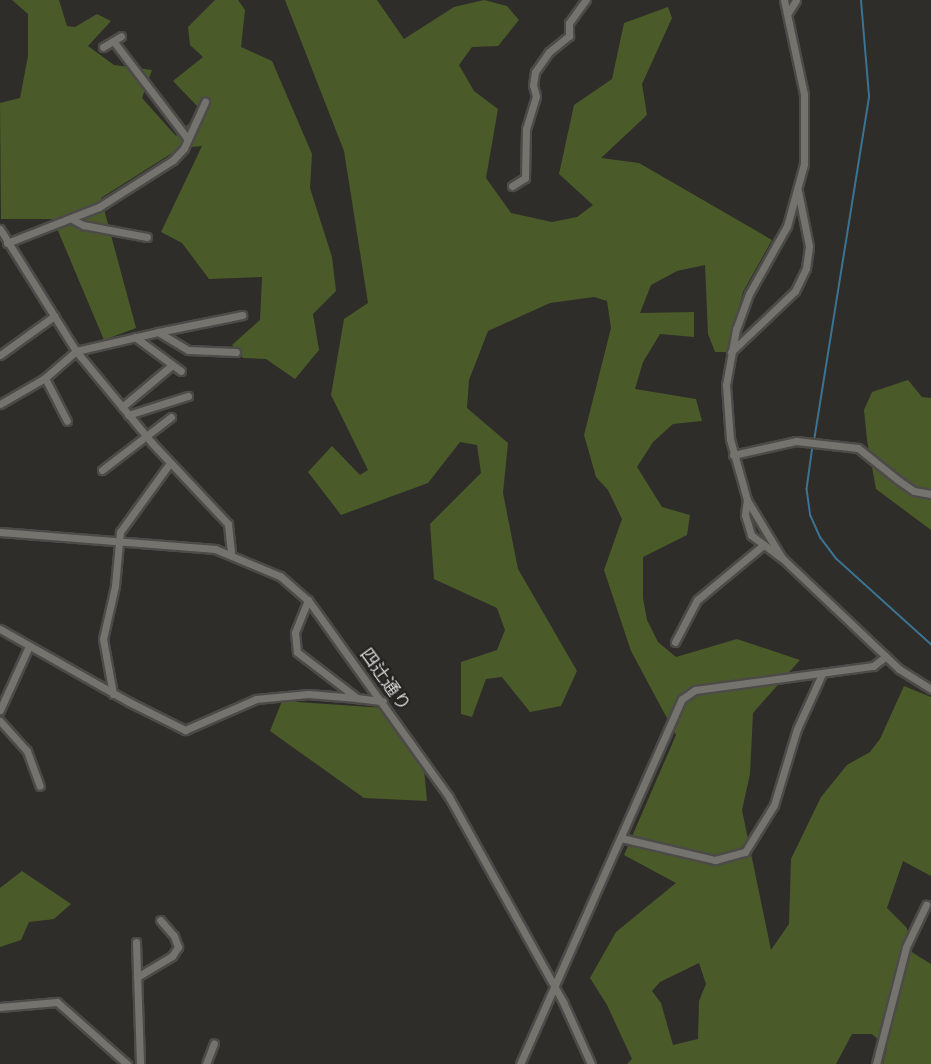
<!DOCTYPE html>
<meta charset="utf-8">
<style>
body{margin:0}
#map{position:relative;width:931px;height:1064px;overflow:hidden;background:#2e2d29;font-family:Commissioner,"Noto Sans JP",sans-serif}
div>[style]{position:absolute}
[style*='--x']{left:calc(var(--x)*1px);top:calc(var(--y)*1px);width:calc(var(--w)*1px);rotate:calc(var(--a)*1deg)}
.forest>*{inset:0;background:#4a5b29}
.stream>*{height:1.5px;margin:-0.75px;padding:0 0.75px;transform-origin:0.75px;border-radius:0.75px;background:#3b7392}
.roads{filter:drop-shadow(2px 0 #4c4b48) drop-shadow(-2px 0 #4c4b48) drop-shadow(0 2px #4c4b48) drop-shadow(0 -2px #4c4b48)}
.minor>*{height:7px;margin:-3.5px;padding:0 3.5px;transform-origin:3.5px;border-radius:3.5px;background:#74736e}
span{translate:-50% -50%;white-space:nowrap;text-align:center;line-height:1.15;-webkit-text-stroke:4.5px #242320;paint-order:stroke}
.street-label{font-size:18px;color:#d6d5d3}
</style>
<div id="map">
<div class="forest">
<i style="clip-path:polygon(12px 0,59px 0,67px 26px,75px 27px,97px 14px,111px 21px,88px 46px,114px 65px,152px 70px,142px 98px,176px 136px,202px 111px,173px 81px,203px 57px,190px 45px,188px 27px,215px 0,238px 0,245px 10px,241px 47px,272px 61px,312px 154px,310px 188px,332px 257px,336px 291px,313px 314px,319px 350px,295px 379px,266px 359px,243px 358px,232px 345px,260px 320px,262px 277px,209px 279px,182px 243px,161px 232px,202px 146px,180px 148px,101px 198px,136px 328px,104px 340px,53px 219px,1px 219px,0 103px,20px 98px,28px 56px,28px 14px)"></i>
<i style="clip-path:polygon(evenodd,285px 0,377px 0,404px 39px,454px 7px,484px 0,507px 6px,519px 20px,498px 46px,472px 47px,459px 65px,474px 91px,498px 109px,486px 178px,511px 213px,552px 222px,577px 217px,593px 205px,559px 174px,574px 105px,612px 79px,624px 23px,668px 7px,672px 18px,642px 84px,647px 115px,601px 158px,639px 163px,772px 240px,743px 292px,727px 352px,715px 352px,708px 334px,705px 265px,677px 271px,651px 285px,640px 313px,694px 312px,694px 337px,660px 334px,643px 362px,635px 389px,696px 399px,702px 421px,673px 424px,653px 442px,637px 467px,662px 507px,690px 515px,687px 535px,643px 557px,643px 598px,647px 620px,658px 642px,676px 657px,737px 639px,800px 660px,753px 713px,750px 774px,742px 810px,771px 950px,789px 924px,791px 859px,821px 797px,847px 765px,870px 752px,880px 739px,904px 686px,931px 697px,931px 876px,903px 861px,887px 908px,907px 928px,910px 951px,931px 964px,931px 1064px,883px 1064px,887px 1048px,872px 1034px,852px 1034px,836px 1064px,627px 1064px,632px 1059px,607px 1005px,590px 978px,616px 932px,676px 883px,624px 855px,676px 735px,631px 651px,604px 570px,622px 519px,608px 490px,596px 477px,584px 435px,611px 328px,607px 301px,594px 297px,550px 303px,488px 331px,469px 380px,467px 408px,508px 443px,503px 493px,518px 569px,577px 671px,561px 706px,530px 712px,502px 677px,486px 679px,472px 717px,461px 714px,461px 662px,497px 650px,505px 630px,497px 608px,434px 579px,430px 524px,481px 473px,477px 445px,460px 442px,428px 483px,341px 515px,308px 472px,332px 446px,360px 475px,368px 470px,331px 395px,344px 319px,368px 303px,344px 151px,285px 0,699px 963px,706px 984px,699px 1001px,698px 1039px,673px 1045px,661px 1003px,652px 991px,660px 982px,699px 963px)"></i>
<i style="clip-path:polygon(908px 380px,922px 397px,931px 398px,931px 530px,876px 489px,867px 440px,864px 410px,872px 392px)"></i>
<i style="clip-path:polygon(282px 701px,386px 708px,423px 758px,427px 801px,364px 798px,270px 731px)"></i>
<i style="clip-path:polygon(22px 871px,71px 904px,54px 919px,29px 922px,21px 940px,0 947px,0 888px)"></i>
</div>
<div class="stream">
<i style="--x:814;--y:441;--w:349;--a:-80.9"></i>
<i style="--x:869;--y:96;--w:96;--a:-94.8"></i>
<i style="--x:813;--y:446;--w:43;--a:97.9"></i>
<i style="--x:807;--y:489;--w:27;--a:82"></i>
<i style="--x:811;--y:516;--w:24;--a:66"></i>
<i style="--x:821;--y:538;--w:26;--a:53"></i>
<i style="--x:837;--y:559;--w:127;--a:42.1"></i>
</div>
<div class="roads">
<div class="minor">
<i style="--x:784;--y:0;--w:96;--a:78"></i>
<i style="--x:804;--y:94;--w:70;--a:90"></i>
<i style="--x:804;--y:164;--w:64;--a:105.3"></i>
<i style="--x:787;--y:226;--w:78;--a:119.2"></i>
<i style="--x:749;--y:294;--w:37;--a:110"></i>
<i style="--x:736;--y:329;--w:57;--a:100.1"></i>
<i style="--x:726;--y:385;--w:54;--a:85.8"></i>
<i style="--x:730;--y:439;--w:63;--a:74.4"></i>
<i style="--x:747;--y:500;--w:68;--a:58.9"></i>
<i style="--x:782;--y:558;--w:161;--a:43.5"></i>
<i style="--x:899;--y:669;--w:38;--a:32"></i>
<i style="--x:788;--y:13;--w:15;--a:-58"></i>
<i style="--x:114;--y:42;--w:122;--a:52.7"></i>
<i style="--x:103;--y:47;--w:21;--a:-31"></i>
<i style="--x:512;--y:186;--w:15;--a:-32"></i>
<i style="--x:525;--y:178;--w:49;--a:-88.8"></i>
<i style="--x:526;--y:129;--w:34;--a:-73"></i>
<i style="--x:536;--y:96;--w:11;--a:-105"></i>
<i style="--x:533;--y:85;--w:13;--a:-81"></i>
<i style="--x:535;--y:72;--w:24;--a:-55"></i>
<i style="--x:549;--y:52;--w:26;--a:-39"></i>
<i style="--x:569;--y:36;--w:13;--a:-90"></i>
<i style="--x:569;--y:23;--w:29;--a:-54"></i>
<i style="--x:72;--y:219;--w:13;--a:29"></i>
<i style="--x:83;--y:225;--w:65;--a:10.6"></i>
<i style="--x:0;--y:229;--w:144;--a:58.1"></i>
<i style="--x:76;--y:351;--w:119;--a:50.4"></i>
<i style="--x:152;--y:443;--w:111;--a:46.8"></i>
<i style="--x:228;--y:524;--w:29;--a:84"></i>
<i style="--x:7;--y:243;--w:99;--a:-21.4"></i>
<i style="--x:99;--y:207;--w:88;--a:-32.4"></i>
<i style="--x:173;--y:160;--w:16;--a:-47"></i>
<i style="--x:184;--y:148;--w:51;--a:-65.5"></i>
<i style="--x:158;--y:332;--w:86;--a:-11.4"></i>
<i style="--x:135;--y:337;--w:57;--a:36.5"></i>
<i style="--x:731;--y:352;--w:88;--a:-43.6"></i>
<i style="--x:795;--y:291;--w:25;--a:-64"></i>
<i style="--x:806;--y:268;--w:22;--a:-82"></i>
<i style="--x:809;--y:246;--w:56;--a:-101.3"></i>
<i style="--x:0;--y:355;--w:67;--a:-35.8"></i>
<i style="--x:45;--y:378;--w:48;--a:62.9"></i>
<i style="--x:0;--y:404;--w:52;--a:-30"></i>
<i style="--x:45;--y:378;--w:41;--a:-41.1"></i>
<i style="--x:76;--y:351;--w:84;--a:-13"></i>
<i style="--x:158;--y:332;--w:35;--a:31"></i>
<i style="--x:188;--y:350;--w:48;--a:2.4"></i>
<i style="--x:122;--y:407;--w:65;--a:-40"></i>
<i style="--x:128;--y:415;--w:63;--a:-17.6"></i>
<i style="--x:733;--y:455;--w:65;--a:-12.5"></i>
<i style="--x:796;--y:441;--w:62;--a:6.4"></i>
<i style="--x:858;--y:448;--w:51;--a:38.7"></i>
<i style="--x:898;--y:480;--w:19;--a:35"></i>
<i style="--x:914;--y:491;--w:17;--a:10"></i>
<i style="--x:102;--y:470;--w:87;--a:-37.5"></i>
<i style="--x:747;--y:500;--w:15;--a:98"></i>
<i style="--x:745;--y:515;--w:21;--a:73"></i>
<i style="--x:751;--y:535;--w:36;--a:37"></i>
<i style="--x:0;--y:532;--w:216;--a:4.5"></i>
<i style="--x:215;--y:549;--w:70;--a:22.6"></i>
<i style="--x:280;--y:576;--w:37;--a:41"></i>
<i style="--x:308;--y:600;--w:242;--a:54.4"></i>
<i style="--x:449;--y:797;--w:235;--a:60.9"></i>
<i style="--x:563;--y:1002;--w:68;--a:65.7"></i>
<i style="--x:308;--y:600;--w:35;--a:112"></i>
<i style="--x:295;--y:633;--w:19;--a:84"></i>
<i style="--x:297;--y:652;--w:76;--a:37.5"></i>
<i style="--x:357;--y:698;--w:26;--a:7"></i>
<i style="--x:0;--y:629;--w:148;--a:29.5"></i>
<i style="--x:129;--y:702;--w:63;--a:26.6"></i>
<i style="--x:185;--y:730;--w:77;--a:-23.6"></i>
<i style="--x:256;--y:699;--w:52;--a:-5.5"></i>
<i style="--x:308;--y:694;--w:49;--a:4.7"></i>
<i style="--x:675;--y:642;--w:47;--a:-62.4"></i>
<i style="--x:697;--y:600;--w:85;--a:-39.7"></i>
<i style="--x:113;--y:694;--w:56;--a:-100.3"></i>
<i style="--x:103;--y:639;--w:54;--a:-77.2"></i>
<i style="--x:115;--y:586;--w:54;--a:-84.7"></i>
<i style="--x:120;--y:532;--w:85;--a:-54.1"></i>
<i style="--x:0;--y:710;--w:70;--a:-65.6"></i>
<i style="--x:0;--y:721;--w:40;--a:48"></i>
<i style="--x:27;--y:751;--w:37;--a:70"></i>
<i style="--x:621;--y:838;--w:97;--a:13.2"></i>
<i style="--x:715;--y:860;--w:31;--a:-15"></i>
<i style="--x:745;--y:852;--w:55;--a:-58.3"></i>
<i style="--x:774;--y:805;--w:79;--a:-73.2"></i>
<i style="--x:797;--y:729;--w:60;--a:-65.6"></i>
<i style="--x:136;--y:942;--w:122;--a:88.1"></i>
<i style="--x:137;--y:977;--w:41;--a:-31"></i>
<i style="--x:172;--y:956;--w:11;--a:-56"></i>
<i style="--x:178;--y:947;--w:12;--a:-110"></i>
<i style="--x:174;--y:936;--w:21;--a:-131"></i>
<i style="--x:0;--y:1007;--w:57;--a:-5"></i>
<i style="--x:57;--y:1002;--w:94;--a:41.5"></i>
<i style="--x:206;--y:1064;--w:22;--a:-69"></i>
<i style="--x:520;--y:1064;--w:399;--a:-66.1"></i>
<i style="--x:682;--y:699;--w:16;--a:-35"></i>
<i style="--x:695;--y:690;--w:180;--a:-7.7"></i>
<i style="--x:873;--y:666;--w:15;--a:-37"></i>
<i style="--x:876;--y:1064;--w:121;--a:-75.6"></i>
<i style="--x:906;--y:947;--w:47;--a:-64.5"></i>
</div>
</div>
<div class="street-label">
<span style="left:386px;top:679px;rotate:54deg">四辻通り</span>
</div>
</div>
